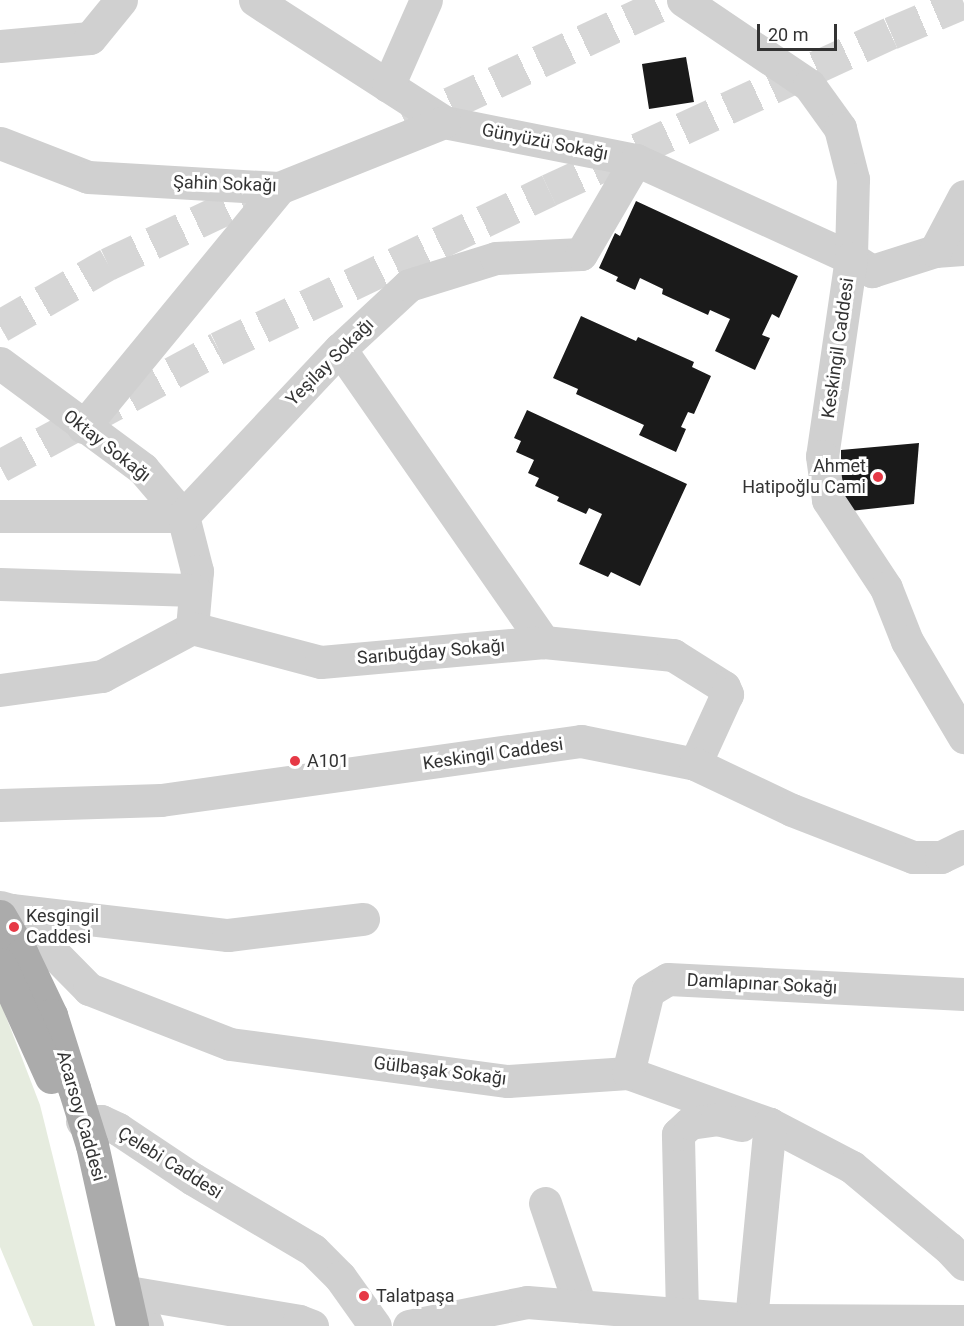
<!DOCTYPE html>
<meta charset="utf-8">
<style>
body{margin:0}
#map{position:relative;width:964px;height:1326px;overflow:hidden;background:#fff;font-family:Roboto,sans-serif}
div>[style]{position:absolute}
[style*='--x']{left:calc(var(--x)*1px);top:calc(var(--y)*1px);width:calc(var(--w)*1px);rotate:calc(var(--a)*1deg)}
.green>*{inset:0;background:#e6ecdf}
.building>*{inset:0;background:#1a1a1a}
.major-tunnel>*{height:33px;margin-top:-16.5px;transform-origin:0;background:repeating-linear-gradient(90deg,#d6d6d6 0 33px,transparent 0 49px)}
.minor>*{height:33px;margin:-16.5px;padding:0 16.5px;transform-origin:16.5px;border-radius:16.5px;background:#d0d0d0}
.major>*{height:33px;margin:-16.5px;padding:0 16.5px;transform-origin:16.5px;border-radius:16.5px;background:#ababab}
.dots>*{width:16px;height:16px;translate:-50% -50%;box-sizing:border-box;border:3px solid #fff;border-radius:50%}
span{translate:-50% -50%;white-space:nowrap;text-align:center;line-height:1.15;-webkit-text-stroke:6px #fff;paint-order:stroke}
.street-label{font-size:18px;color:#333}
.poi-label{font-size:18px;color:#333}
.right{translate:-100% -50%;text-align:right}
.left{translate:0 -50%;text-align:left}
.scale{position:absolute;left:757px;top:24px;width:80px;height:27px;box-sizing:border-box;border:3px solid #333;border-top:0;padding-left:8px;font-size:18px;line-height:21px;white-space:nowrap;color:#333;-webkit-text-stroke:4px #fff;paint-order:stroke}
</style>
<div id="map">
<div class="green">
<i style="clip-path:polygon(0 1001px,40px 1105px,95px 1326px,33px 1326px,0 1247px)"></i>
</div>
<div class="building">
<i style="clip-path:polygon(686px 57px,694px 102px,649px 109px,642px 64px)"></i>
<i style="clip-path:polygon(636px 201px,798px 276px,779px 318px,772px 314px,762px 335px,770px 338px,755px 370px,715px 351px,730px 319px,710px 310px,708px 315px,662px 294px,663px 289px,640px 278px,635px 290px,616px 281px,618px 277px,599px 268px,615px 233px,620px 236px)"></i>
<i style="clip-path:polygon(581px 316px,636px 341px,638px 337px,694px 362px,692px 367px,711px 376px,694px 414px,688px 412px,681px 427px,686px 429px,676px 452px,639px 435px,644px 425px,576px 394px,578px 389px,553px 378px)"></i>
<i style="clip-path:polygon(527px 410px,687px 484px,640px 586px,611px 572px,608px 577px,579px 564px,602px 514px,589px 508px,586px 514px,557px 501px,559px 497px,535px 486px,539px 478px,528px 473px,534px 460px,516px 452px,521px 441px,514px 438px)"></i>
<i style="clip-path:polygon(919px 443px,914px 504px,841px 512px,841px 450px)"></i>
</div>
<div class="major-tunnel">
<i style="--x:406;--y:124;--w:293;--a:-25.1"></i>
<i style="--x:0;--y:326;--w:125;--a:-29.9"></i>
<i style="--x:108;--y:264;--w:190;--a:-25.2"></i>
<i style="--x:0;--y:466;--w:248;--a:-28.4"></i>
<i style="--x:218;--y:348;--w:367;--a:-25.5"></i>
<i style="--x:549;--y:190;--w:376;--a:-24.7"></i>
<i style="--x:891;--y:33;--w:79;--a:-23"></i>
</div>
<div class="minor">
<i style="--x:255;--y:0;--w:225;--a:32.8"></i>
<i style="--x:444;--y:122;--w:196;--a:11.2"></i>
<i style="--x:636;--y:160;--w:236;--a:24.5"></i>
<i style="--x:851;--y:258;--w:25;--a:32"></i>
<i style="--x:872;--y:271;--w:66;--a:-17.6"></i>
<i style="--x:935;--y:251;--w:29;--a:-4"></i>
<i style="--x:683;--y:0;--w:152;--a:34"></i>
<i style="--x:809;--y:85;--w:53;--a:54.2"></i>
<i style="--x:840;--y:128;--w:53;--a:75.7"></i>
<i style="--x:853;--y:179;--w:79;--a:91.5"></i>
<i style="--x:851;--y:258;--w:200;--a:98.3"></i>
<i style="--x:822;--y:456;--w:44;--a:82.2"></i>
<i style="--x:828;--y:500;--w:105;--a:56.6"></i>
<i style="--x:886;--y:588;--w:57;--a:68.4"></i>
<i style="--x:907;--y:641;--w:112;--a:59.3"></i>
<i style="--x:0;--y:46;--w:90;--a:-5.1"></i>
<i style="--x:90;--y:38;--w:49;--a:-50.8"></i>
<i style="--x:388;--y:86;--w:94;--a:-66.2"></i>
<i style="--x:0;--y:143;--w:94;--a:21.1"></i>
<i style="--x:88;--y:177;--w:191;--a:3.3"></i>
<i style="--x:279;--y:188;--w:178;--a:-21.8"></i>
<i style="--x:935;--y:251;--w:62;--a:-62.2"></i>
<i style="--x:340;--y:349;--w:357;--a:55.2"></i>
<i style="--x:0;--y:363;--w:178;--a:36.5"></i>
<i style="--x:143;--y:469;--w:62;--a:49.6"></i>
<i style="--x:183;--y:516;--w:57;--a:75.7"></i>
<i style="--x:197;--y:571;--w:57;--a:95"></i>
<i style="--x:192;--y:628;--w:102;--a:151.9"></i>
<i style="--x:102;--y:676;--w:103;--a:172.2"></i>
<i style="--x:83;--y:427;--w:309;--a:-50.6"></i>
<i style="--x:0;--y:516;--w:183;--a:0"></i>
<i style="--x:183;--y:516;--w:229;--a:-46.8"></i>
<i style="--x:340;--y:349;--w:94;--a:-42.8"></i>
<i style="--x:409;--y:285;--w:91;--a:-17.2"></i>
<i style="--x:496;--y:258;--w:85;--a:-2.7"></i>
<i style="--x:581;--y:254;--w:109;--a:-59.7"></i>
<i style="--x:0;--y:584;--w:195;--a:1.8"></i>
<i style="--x:192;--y:628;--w:133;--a:14.8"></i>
<i style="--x:321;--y:662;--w:224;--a:-5.1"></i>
<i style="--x:544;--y:642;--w:130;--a:5.8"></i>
<i style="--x:673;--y:655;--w:60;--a:32.1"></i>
<i style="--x:724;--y:687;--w:8;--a:67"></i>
<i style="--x:727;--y:694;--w:77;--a:114.6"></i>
<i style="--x:0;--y:805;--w:161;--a:-1.8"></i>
<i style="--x:161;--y:800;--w:424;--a:-8"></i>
<i style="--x:581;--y:741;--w:116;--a:11.4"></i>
<i style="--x:695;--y:764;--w:107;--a:25.4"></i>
<i style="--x:792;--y:810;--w:130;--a:21.2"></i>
<i style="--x:913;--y:857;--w:28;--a:0"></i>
<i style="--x:941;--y:857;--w:25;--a:-26"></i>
<i style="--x:0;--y:907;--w:11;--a:15"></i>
<i style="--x:11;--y:910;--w:111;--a:45.4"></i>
<i style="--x:89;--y:989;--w:151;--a:21.3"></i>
<i style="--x:230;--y:1044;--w:280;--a:7.6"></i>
<i style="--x:508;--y:1081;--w:120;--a:-3.8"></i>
<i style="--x:628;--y:1073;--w:151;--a:19.8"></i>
<i style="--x:770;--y:1124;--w:93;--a:27.7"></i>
<i style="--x:852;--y:1167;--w:126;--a:39.9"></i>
<i style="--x:949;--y:1248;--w:22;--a:47"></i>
<i style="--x:11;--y:910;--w:218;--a:6.6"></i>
<i style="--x:228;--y:935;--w:136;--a:-6.8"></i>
<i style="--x:628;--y:1073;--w:84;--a:-76.3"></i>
<i style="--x:648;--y:991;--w:23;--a:-31"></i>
<i style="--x:668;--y:979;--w:296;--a:2.9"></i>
<i style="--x:82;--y:1121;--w:19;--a:0"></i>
<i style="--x:101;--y:1121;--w:19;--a:25"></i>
<i style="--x:118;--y:1129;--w:90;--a:33.7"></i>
<i style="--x:193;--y:1179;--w:139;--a:30.6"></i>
<i style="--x:313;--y:1250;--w:38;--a:45"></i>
<i style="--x:340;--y:1277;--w:60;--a:54.5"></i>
<i style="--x:545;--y:1203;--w:109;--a:71.2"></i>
<i style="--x:682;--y:1314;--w:180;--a:-91.3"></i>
<i style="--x:678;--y:1134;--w:16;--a:-43"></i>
<i style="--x:690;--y:1123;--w:27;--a:-8"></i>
<i style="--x:717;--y:1119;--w:25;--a:14"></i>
<i style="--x:751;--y:1320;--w:197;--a:-84.5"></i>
<i style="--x:147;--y:1326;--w:35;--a:-112"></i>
<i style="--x:134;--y:1293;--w:167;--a:9.6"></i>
<i style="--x:299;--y:1321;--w:14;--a:21"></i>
<i style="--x:409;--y:1326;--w:120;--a:-11.5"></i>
<i style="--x:527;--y:1302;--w:225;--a:4.6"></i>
<i style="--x:751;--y:1320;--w:213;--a:0.3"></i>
</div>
<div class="major">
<i style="--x:0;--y:916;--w:44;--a:59.9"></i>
<i style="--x:22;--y:954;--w:68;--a:64.6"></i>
<i style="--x:51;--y:1015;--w:77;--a:72.5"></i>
<i style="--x:74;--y:1088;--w:60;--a:72.5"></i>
<i style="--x:92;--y:1145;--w:185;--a:77.5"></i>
<i style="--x:0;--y:964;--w:124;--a:65.7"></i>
</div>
<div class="dots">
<i style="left:878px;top:477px;background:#e63946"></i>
<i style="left:295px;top:761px;background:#e63946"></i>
<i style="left:14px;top:927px;background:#e63946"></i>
<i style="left:364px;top:1296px;background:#e63946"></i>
</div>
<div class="street-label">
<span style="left:545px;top:142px;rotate:11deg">Günyüzü Sokağı</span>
<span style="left:225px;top:184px;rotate:2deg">Şahin Sokağı</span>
<span style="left:838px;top:348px;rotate:-82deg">Keskingil Caddesi</span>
<span style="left:330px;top:362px;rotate:-45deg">Yeşilay Sokağı</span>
<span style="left:107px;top:446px;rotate:38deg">Oktay Sokağı</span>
<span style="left:431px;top:652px;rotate:-5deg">Sarıbuğday Sokağı</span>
<span style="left:493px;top:754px;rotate:-8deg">Keskingil Caddesi</span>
<span style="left:762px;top:984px;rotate:3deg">Damlapınar Sokağı</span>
<span style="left:440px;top:1071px;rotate:7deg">Gülbaşak Sokağı</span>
<span style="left:81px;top:1116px;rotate:74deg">Acarsoy Caddesi</span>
<span style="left:170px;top:1163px;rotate:32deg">Çelebi Caddesi</span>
</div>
<div class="poi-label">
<span class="right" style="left:866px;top:477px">Ahmet<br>Hatipoğlu Cami</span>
<span class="left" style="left:307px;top:761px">A101</span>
<span class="left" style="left:26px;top:927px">Kesgingil<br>Caddesi</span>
<span class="left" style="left:376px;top:1296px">Talatpaşa</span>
</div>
<div class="scale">20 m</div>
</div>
